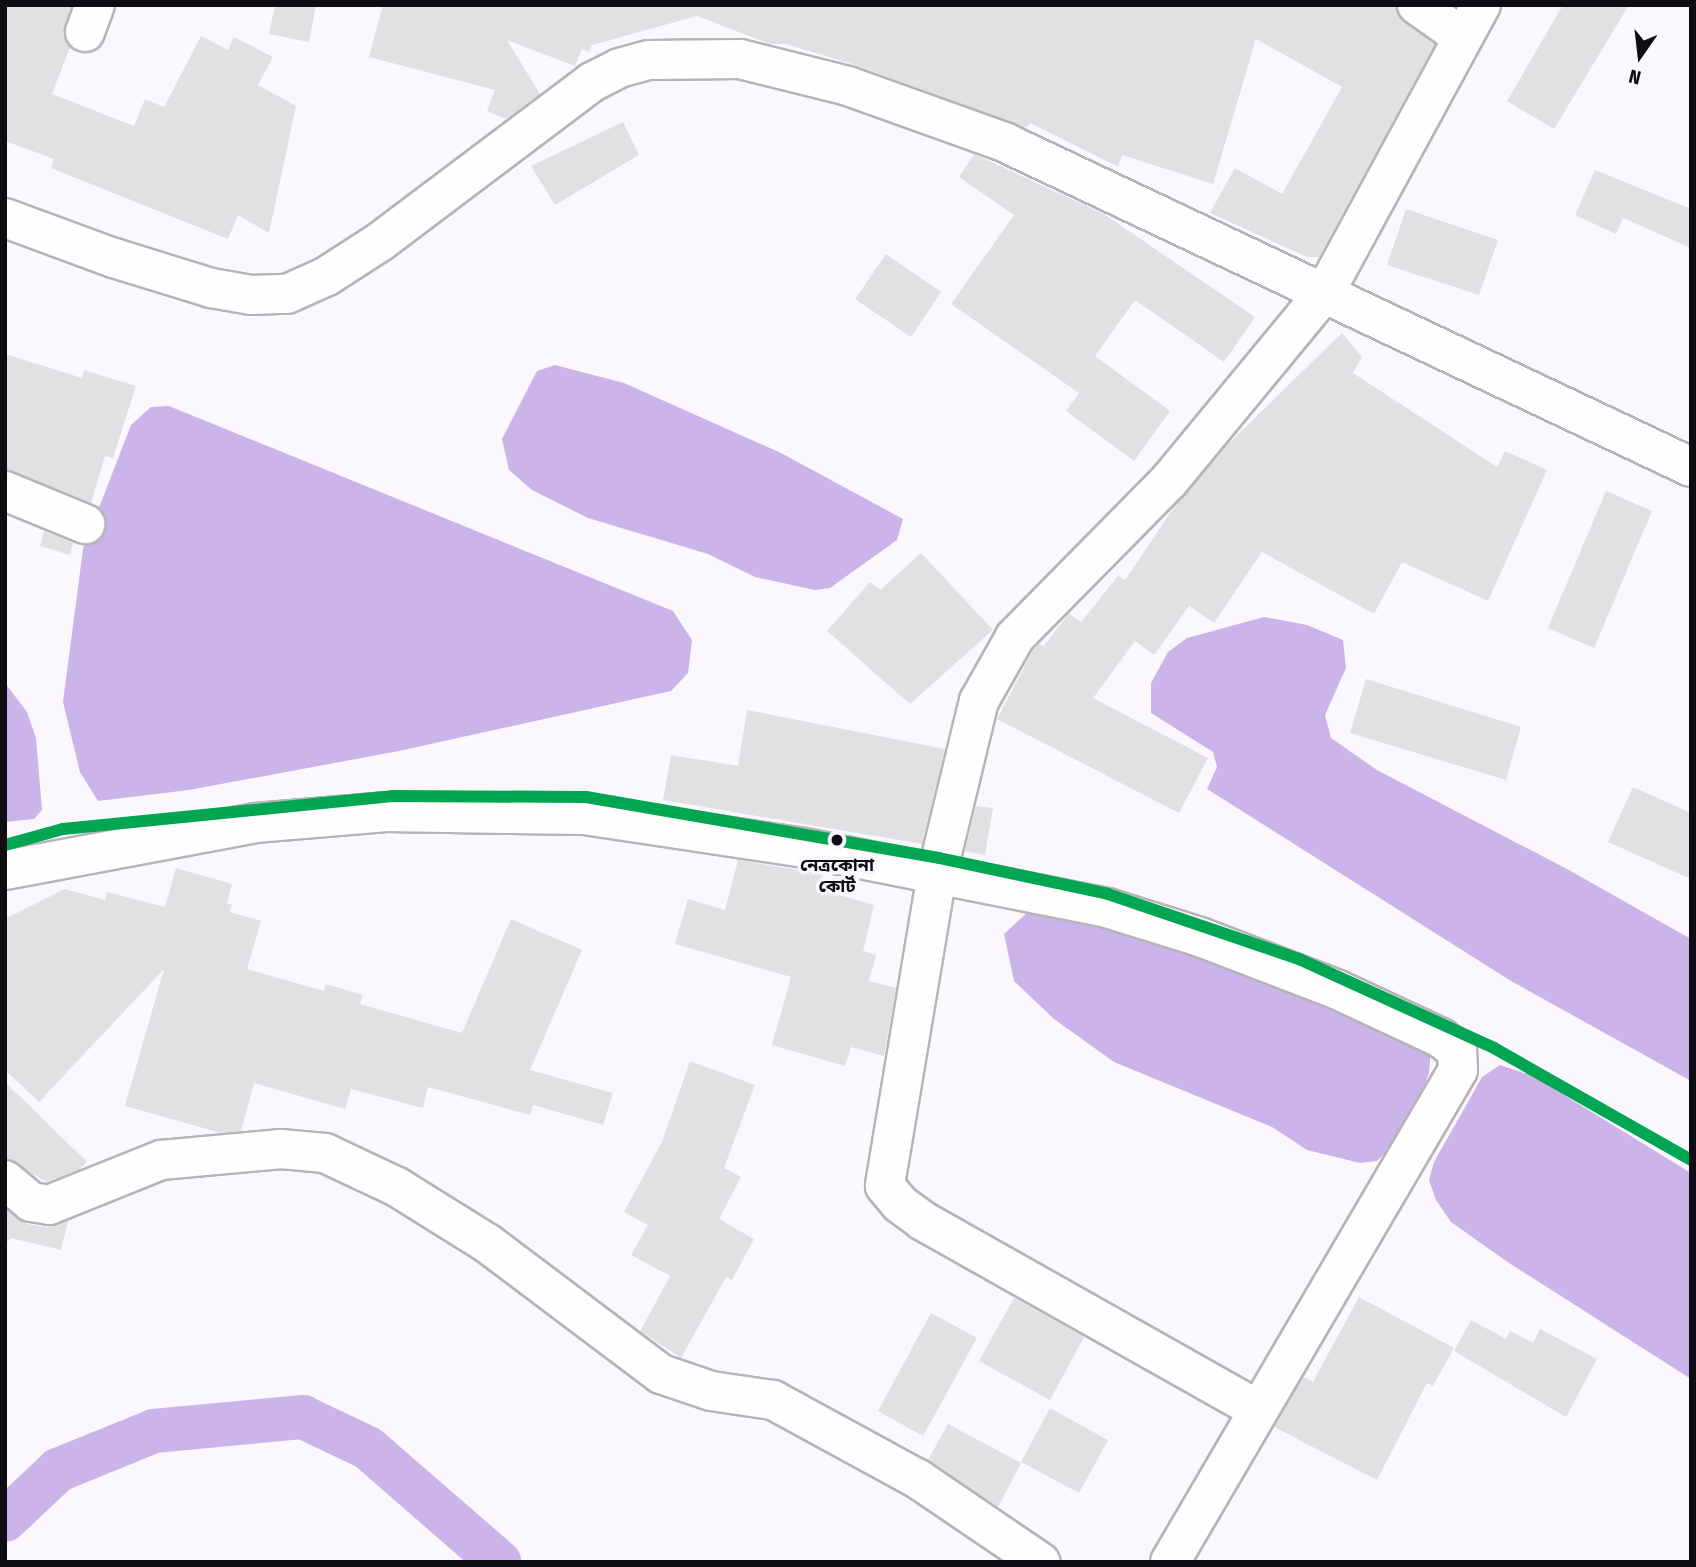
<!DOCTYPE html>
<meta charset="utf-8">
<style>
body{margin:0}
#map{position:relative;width:1696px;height:1567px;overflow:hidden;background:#faf8fd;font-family:"Fira Sans Condensed","Noto Sans Bengali",sans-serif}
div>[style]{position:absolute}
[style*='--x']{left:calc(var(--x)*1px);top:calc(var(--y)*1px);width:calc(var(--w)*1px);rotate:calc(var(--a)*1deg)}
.water>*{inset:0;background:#cbb4e9}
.canal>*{height:44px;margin:-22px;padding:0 22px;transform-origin:22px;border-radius:22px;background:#cbb4e9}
.building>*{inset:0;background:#e1e0e3}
.roads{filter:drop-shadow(2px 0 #b6b4b8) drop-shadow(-2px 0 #b6b4b8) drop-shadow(0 2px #b6b4b8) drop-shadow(0 -2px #b6b4b8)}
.minor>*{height:38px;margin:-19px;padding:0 19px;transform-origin:19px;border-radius:19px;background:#fefeff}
.tertiary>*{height:38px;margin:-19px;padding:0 19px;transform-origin:19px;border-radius:19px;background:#fefeff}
.rail-1>*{height:12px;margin:-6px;padding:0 6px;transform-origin:6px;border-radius:6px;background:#00a651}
.dots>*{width:19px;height:19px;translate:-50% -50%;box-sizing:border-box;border:4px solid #f9f6ff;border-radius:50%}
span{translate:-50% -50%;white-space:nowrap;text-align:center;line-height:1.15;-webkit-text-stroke:7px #f9f6ff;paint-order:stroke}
.stop-label{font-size:18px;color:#0f0d11;font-weight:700}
.frame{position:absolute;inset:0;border:7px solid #0f0d11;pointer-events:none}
.north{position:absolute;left:1605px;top:21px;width:70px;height:70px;-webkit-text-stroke:5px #f9f6ff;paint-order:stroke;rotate:194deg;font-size:19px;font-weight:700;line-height:28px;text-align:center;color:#0f0d11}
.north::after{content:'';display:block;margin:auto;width:24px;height:32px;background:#0f0d11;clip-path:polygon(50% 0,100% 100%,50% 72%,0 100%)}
</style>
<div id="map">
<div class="water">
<i style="clip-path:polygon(555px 365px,624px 383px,781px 453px,903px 519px,897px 540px,830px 588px,815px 590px,755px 577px,708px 554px,588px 518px,532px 490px,509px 470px,502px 439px,537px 371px)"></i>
<i style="clip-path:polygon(169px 406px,673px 611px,692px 640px,688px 673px,671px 691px,399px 751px,189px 790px,98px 801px,80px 772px,63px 702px,83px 549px,131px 425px,151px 407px)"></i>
<i style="clip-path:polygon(1264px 617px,1307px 625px,1343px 640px,1346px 668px,1325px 715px,1331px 738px,1377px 770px,1567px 869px,1691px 939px,1691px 1081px,1511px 981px,1207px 789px,1217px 767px,1213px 752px,1151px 713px,1151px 683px,1168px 652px,1187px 638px)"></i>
<i style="clip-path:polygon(5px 683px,27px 712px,36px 738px,42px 810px,34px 819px,5px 822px)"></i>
<i style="clip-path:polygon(1029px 911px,1103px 914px,1224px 953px,1431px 1049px,1429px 1073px,1418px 1103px,1385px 1153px,1377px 1161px,1360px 1163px,1307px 1150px,1272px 1127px,1114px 1062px,1054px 1019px,1014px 981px,1004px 934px)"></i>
<i style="clip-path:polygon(1500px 1065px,1533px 1076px,1691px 1173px,1691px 1379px,1509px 1263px,1451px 1222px,1436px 1200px,1429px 1180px,1434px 1162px,1482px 1077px)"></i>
</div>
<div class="canal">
<i style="--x:5;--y:1520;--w:73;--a:-43.3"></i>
<i style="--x:58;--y:1470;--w:104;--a:-22.1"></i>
<i style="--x:154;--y:1431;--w:150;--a:-5.4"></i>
<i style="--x:303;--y:1417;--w:72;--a:25.5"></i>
<i style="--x:368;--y:1448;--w:174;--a:41"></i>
</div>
<div class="building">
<i style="clip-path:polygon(5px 5px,72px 5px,63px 35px,70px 47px,52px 94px,134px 126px,145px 99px,164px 107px,201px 36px,228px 50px,234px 37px,273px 57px,258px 85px,296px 106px,269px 233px,238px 215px,228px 239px,51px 168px,54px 159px,5px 141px)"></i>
<i style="clip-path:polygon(275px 5px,316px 5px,309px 42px,269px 34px)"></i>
<i style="clip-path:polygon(383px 5px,1396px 5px,1404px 22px,1435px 44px,1319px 257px,1307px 257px,1210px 213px,1235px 168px,1282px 194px,1342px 87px,1256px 39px,1213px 184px,1122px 155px,1118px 167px,1030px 123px,1026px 128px,855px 65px,786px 44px,770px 44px,697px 16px,592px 45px,589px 52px,582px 49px,575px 66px,507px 40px,540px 94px,506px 119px,487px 111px,495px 90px,369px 57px)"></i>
<i style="clip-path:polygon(1563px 5px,1629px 5px,1554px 129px,1507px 101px)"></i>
<i style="clip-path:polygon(623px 122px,639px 155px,555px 205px,531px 166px)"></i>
<i style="clip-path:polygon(974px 154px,1104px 214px,1255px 317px,1224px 362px,1135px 300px,1095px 356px,1170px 411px,1134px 461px,1066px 411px,1079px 393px,951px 304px,1014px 215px,959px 177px)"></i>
<i style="clip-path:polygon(1595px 170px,1691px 209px,1691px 248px,1623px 218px,1616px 234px,1575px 215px)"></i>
<i style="clip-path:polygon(1406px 209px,1498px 240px,1479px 295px,1387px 265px)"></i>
<i style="clip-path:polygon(886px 254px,941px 292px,911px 337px,855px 299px)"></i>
<i style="clip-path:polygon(1342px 333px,1362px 357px,1353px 373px,1497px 467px,1505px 451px,1547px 470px,1488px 601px,1402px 562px,1374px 614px,1262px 552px,1214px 623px,1189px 606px,1154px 655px,1135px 641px,1093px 698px,1208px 758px,1179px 813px,997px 719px,1033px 650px,1039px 644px,1044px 646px,1069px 613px,1081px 622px,1118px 576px,1125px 580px,1175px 506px,1229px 443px)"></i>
<i style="clip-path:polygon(5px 354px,82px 378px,84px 370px,136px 386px,113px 458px,105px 456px,91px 503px,5px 470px)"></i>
<i style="clip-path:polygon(1606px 491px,1652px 511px,1594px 648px,1548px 628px)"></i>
<i style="clip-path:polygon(44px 531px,73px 543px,70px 555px,40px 546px)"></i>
<i style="clip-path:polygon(921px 553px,993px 630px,910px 704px,827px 631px,870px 582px,880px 590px)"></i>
<i style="clip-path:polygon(1366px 679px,1521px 727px,1506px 780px,1350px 733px)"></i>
<i style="clip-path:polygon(747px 710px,945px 749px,922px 844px,663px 800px,671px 755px,738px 766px)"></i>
<i style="clip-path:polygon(1633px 787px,1691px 813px,1691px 879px,1608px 842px)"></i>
<i style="clip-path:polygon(976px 806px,993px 808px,985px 855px,965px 851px)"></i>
<i style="clip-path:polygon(738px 860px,823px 874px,819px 889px,874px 905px,863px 951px,876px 955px,869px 981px,896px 988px,884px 1056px,851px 1047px,845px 1066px,772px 1045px,791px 977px,675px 944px,688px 899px,725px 910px)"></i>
<i style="clip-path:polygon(176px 868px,232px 884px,227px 903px,232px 905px,230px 912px,261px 921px,247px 969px,324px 991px,326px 984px,363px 995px,360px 1004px,462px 1033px,511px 919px,582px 950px,530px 1070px,613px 1093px,603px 1125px,533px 1105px,530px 1115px,428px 1087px,423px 1108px,351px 1089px,345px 1109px,254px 1083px,241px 1131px,221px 1133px,125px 1106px,164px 969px,39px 1102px,5px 1070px,5px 919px,65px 889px,105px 900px,107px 892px,165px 907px)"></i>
<i style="clip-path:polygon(690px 1061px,755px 1085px,724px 1168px,741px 1177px,719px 1219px,754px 1239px,732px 1280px,726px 1277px,681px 1358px,640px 1331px,670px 1276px,631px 1255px,648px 1225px,624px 1212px,662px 1142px)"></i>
<i style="clip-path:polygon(5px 1082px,87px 1162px,80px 1169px,47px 1182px,5px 1159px)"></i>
<i style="clip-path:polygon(5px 1209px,27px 1224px,46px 1227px,68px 1221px,61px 1250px,11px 1238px,5px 1244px)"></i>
<i style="clip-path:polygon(1359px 1297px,1454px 1348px,1433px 1386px,1427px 1383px,1377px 1480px,1274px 1427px,1303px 1377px,1313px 1382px)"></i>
<i style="clip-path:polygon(1014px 1298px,1084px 1337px,1050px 1400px,979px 1361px)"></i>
<i style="clip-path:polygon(931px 1313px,977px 1338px,923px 1436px,878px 1411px)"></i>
<i style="clip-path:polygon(1471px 1320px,1506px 1339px,1510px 1331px,1533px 1343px,1540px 1329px,1597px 1359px,1566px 1417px,1454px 1351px)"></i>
<i style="clip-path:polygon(1050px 1408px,1108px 1440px,1079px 1493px,1021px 1462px)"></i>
<i style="clip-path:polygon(948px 1424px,1021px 1463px,998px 1507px,928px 1460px)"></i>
</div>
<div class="roads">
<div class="minor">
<i style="--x:1417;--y:5;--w:55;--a:35.4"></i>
<i style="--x:85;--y:32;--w:29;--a:-70"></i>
<i style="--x:5;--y:491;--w:87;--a:22.4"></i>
<i style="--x:5;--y:870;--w:254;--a:-10.6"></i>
<i style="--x:255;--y:823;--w:132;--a:-4.8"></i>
<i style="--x:387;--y:812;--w:197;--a:0.9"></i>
<i style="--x:584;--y:815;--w:223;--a:8.5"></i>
<i style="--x:805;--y:848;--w:308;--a:11.2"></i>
<i style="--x:1107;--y:908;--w:97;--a:17.3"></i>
<i style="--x:1200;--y:937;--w:148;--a:21"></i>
<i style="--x:1338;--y:990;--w:114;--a:25"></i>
<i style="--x:1441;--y:1038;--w:21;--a:39"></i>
<i style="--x:1457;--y:1051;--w:19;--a:87"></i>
<i style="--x:1458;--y:1070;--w:570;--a:120.34"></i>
<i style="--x:937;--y:874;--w:316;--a:99.5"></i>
<i style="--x:885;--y:1186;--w:23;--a:50"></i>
<i style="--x:900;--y:1204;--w:29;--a:36"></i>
<i style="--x:923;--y:1221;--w:366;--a:29.4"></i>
<i style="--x:5;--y:1180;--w:34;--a:40"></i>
<i style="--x:31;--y:1202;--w:18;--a:9"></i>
<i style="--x:49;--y:1205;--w:121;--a:-21.9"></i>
<i style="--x:161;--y:1160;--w:121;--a:-5.2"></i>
<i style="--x:281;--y:1149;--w:44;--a:5.2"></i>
<i style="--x:325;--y:1153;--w:80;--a:25.3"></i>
<i style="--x:397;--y:1187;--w:106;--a:31.9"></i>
<i style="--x:487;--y:1243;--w:218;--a:37"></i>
<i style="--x:661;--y:1374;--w:53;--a:18.8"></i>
<i style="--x:711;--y:1391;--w:63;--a:8.3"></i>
<i style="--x:773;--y:1400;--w:165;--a:28.6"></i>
<i style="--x:918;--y:1479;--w:148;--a:34.2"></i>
</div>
<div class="tertiary">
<i style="--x:5;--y:218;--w:116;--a:20.2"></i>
<i style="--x:114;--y:258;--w:102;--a:17.2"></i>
<i style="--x:211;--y:288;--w:41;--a:9.9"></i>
<i style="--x:251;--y:295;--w:36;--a:-2"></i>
<i style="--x:287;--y:294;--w:44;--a:-24.2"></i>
<i style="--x:327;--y:276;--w:64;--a:-32.9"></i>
<i style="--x:381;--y:241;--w:264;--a:-37"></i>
<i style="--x:592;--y:82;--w:30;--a:-27"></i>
<i style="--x:619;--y:68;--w:31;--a:-15"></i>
<i style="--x:649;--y:60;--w:91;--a:-0.6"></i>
<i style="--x:740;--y:59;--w:111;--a:14"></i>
<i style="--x:848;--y:86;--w:166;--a:19.7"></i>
<i style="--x:1004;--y:142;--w:760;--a:25.32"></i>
<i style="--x:937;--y:874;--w:178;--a:-76.4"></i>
<i style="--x:979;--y:701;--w:73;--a:-60.6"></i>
<i style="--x:1015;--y:637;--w:219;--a:-45.4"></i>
<i style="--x:1169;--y:481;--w:245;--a:-50.5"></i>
<i style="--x:1325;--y:292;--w:327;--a:-61.5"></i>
</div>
</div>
<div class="rail-1">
<i style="--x:5;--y:845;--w:60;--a:-15.4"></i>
<i style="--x:63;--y:829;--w:331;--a:-5.7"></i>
<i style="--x:392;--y:796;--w:194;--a:0.3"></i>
<i style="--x:586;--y:797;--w:358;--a:9.8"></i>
<i style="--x:939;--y:858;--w:173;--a:12"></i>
<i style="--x:1108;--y:894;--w:202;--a:18.8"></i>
<i style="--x:1299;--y:959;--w:214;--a:24.5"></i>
<i style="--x:1494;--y:1048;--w:227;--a:29.6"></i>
</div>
<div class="dots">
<i style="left:837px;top:840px;background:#0f0d11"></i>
</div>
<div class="stop-label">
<span style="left:837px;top:876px">নেত্রকোনা<br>কোর্ট</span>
</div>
<div class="frame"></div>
<div class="north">N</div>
</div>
